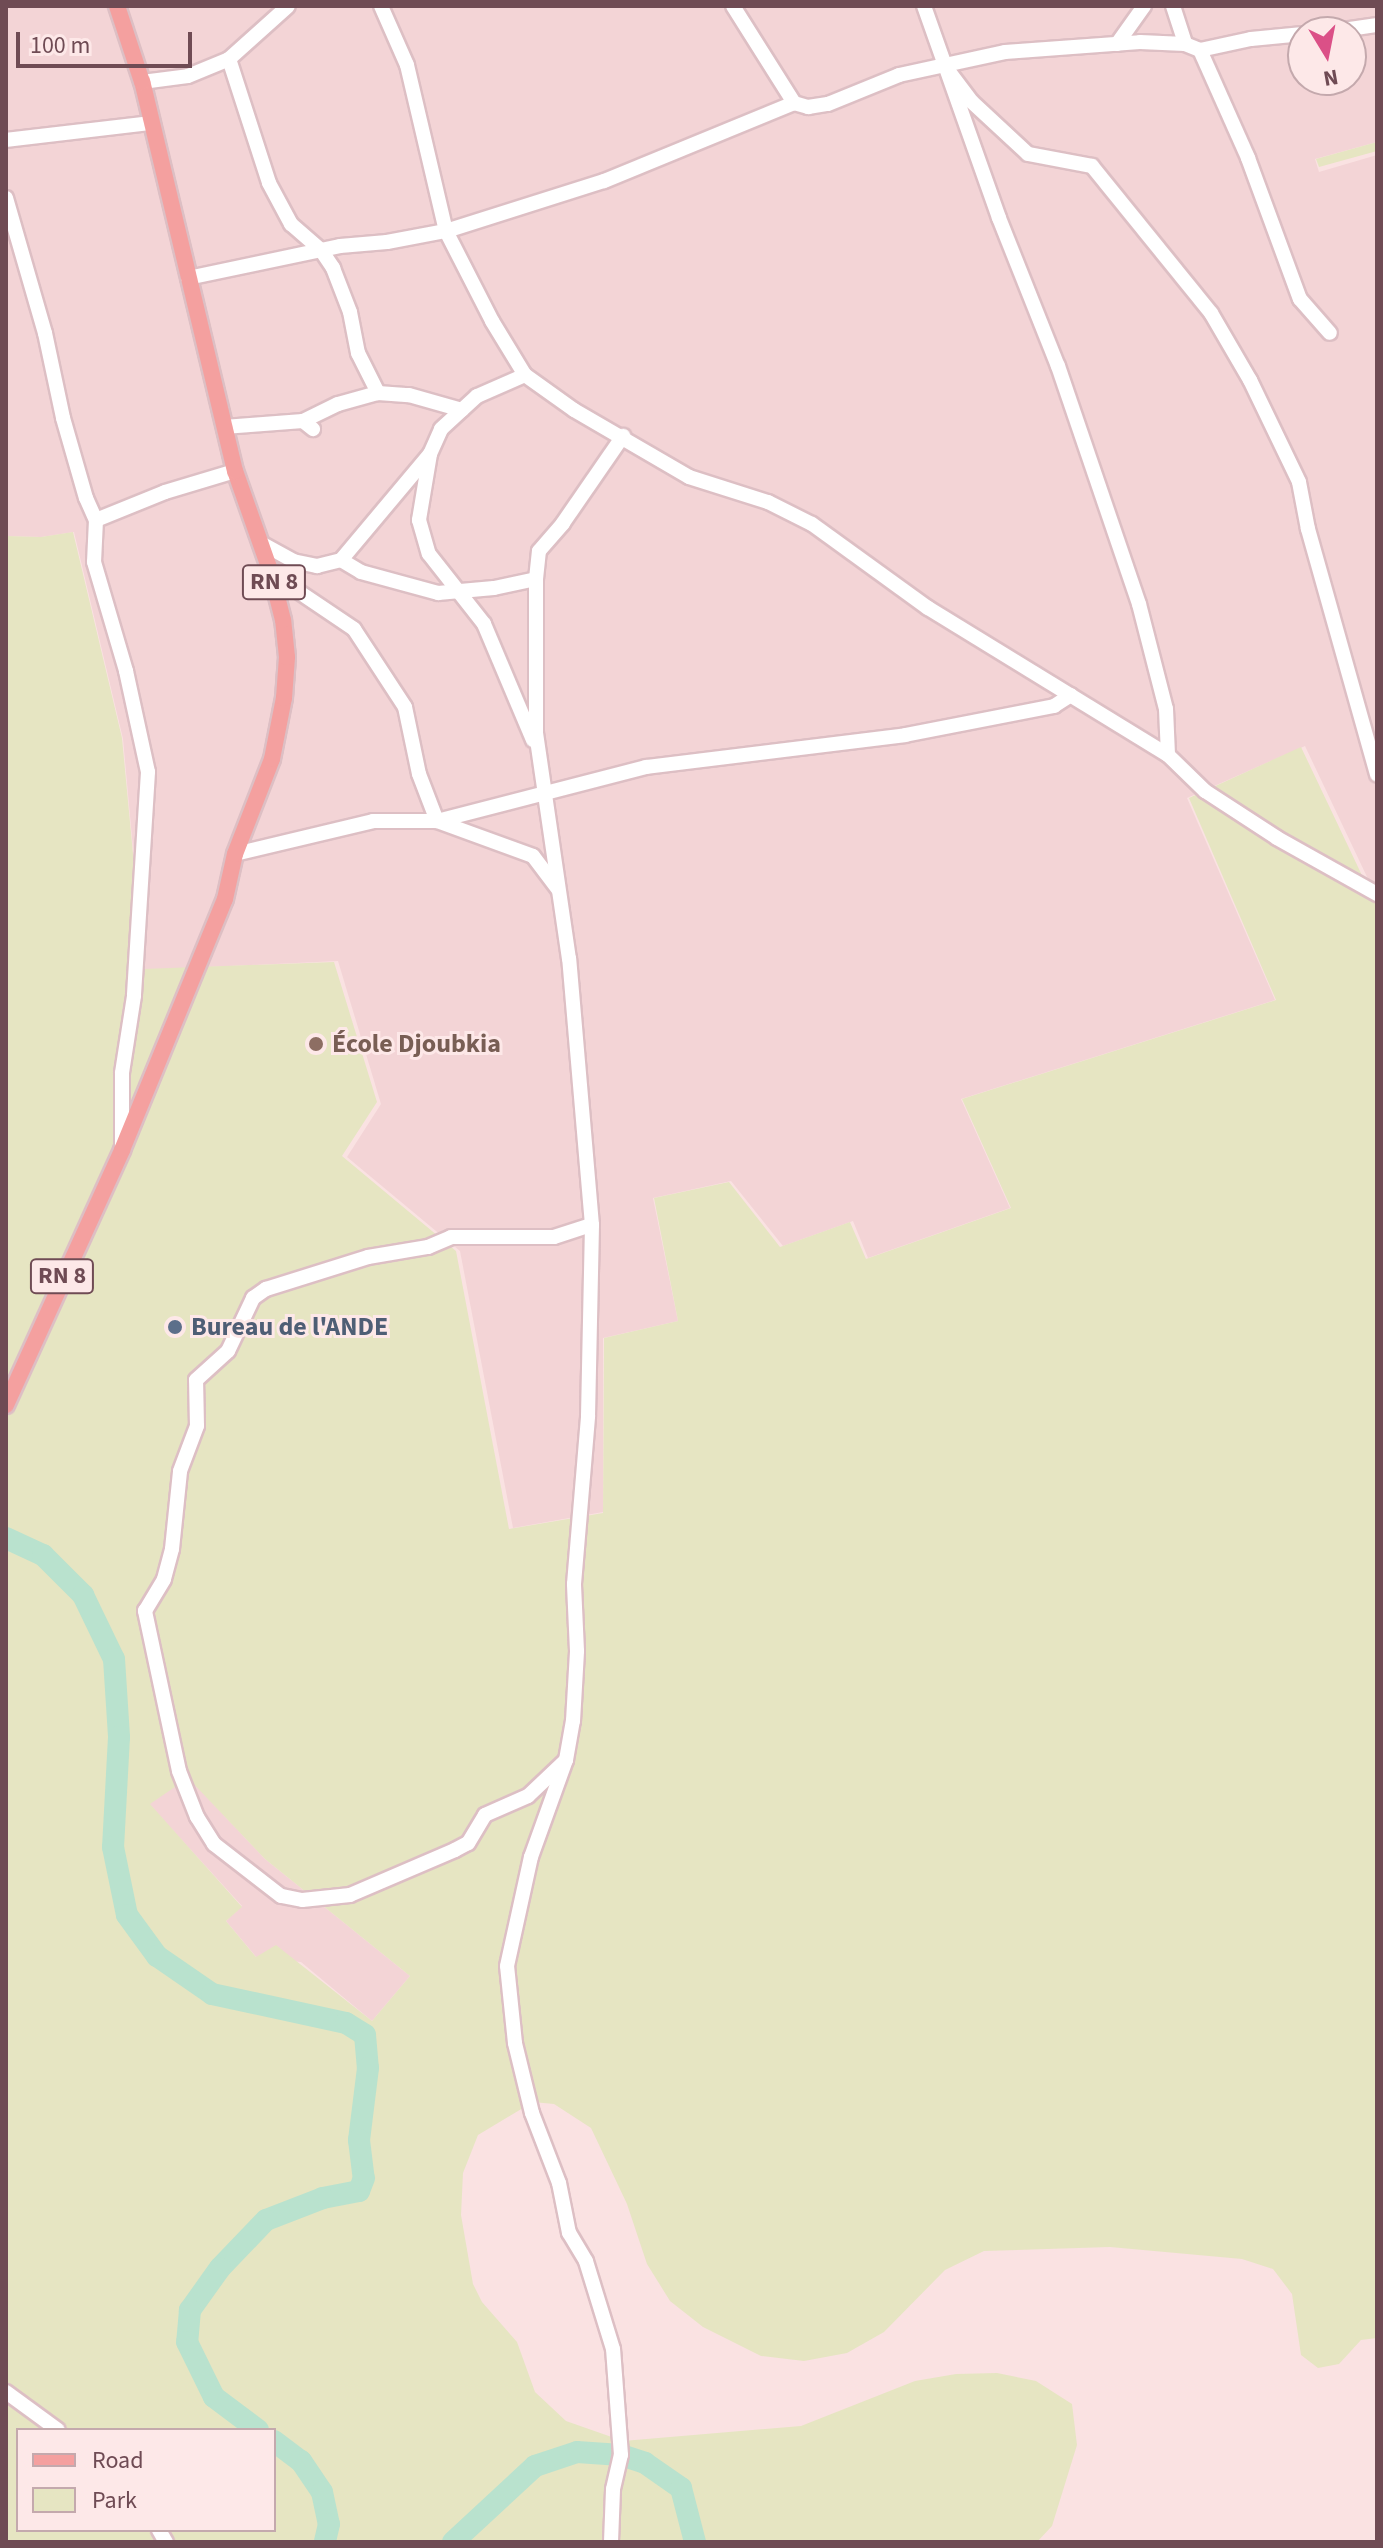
<!DOCTYPE html>
<meta charset="utf-8">
<style>
body{margin:0}
#map{position:relative;width:1383px;height:2548px;overflow:hidden;background:#fae2e2;font-family:"Source Sans 3",sans-serif}
div>[style]{position:absolute}
[style*='--x']{left:calc(var(--x)*1px);top:calc(var(--y)*1px);width:calc(var(--w)*1px);rotate:calc(var(--a)*1deg)}
.residential>*{inset:0;background:#f3d4d6}
.green>*{inset:0;background:#e6e5c2}
.river>*{height:22px;margin:-11px;padding:0 11px;transform-origin:11px;border-radius:11px;background:#b9e2ce}
.roads{filter:drop-shadow(2px 0 #ddbfc4) drop-shadow(-2px 0 #ddbfc4) drop-shadow(0 2px #ddbfc4) drop-shadow(0 -2px #ddbfc4)}
.minor>*{height:14px;margin:-7px;padding:0 7px;transform-origin:7px;border-radius:7px;background:#fff}
.major>*{height:16px;margin:-8px;padding:0 8px;transform-origin:8px;border-radius:8px;background:#f4a09f}
.dots>*{width:22px;height:22px;translate:-50% -50%;box-sizing:border-box;border:4px solid #fde8e8;border-radius:50%}
span{translate:-50% -50%;white-space:nowrap;text-align:center;line-height:1.15;-webkit-text-stroke:6px #fde8e8;paint-order:stroke}
.shield-label span{padding:2px 6px;background:#fde8e8;border:2px solid;border-radius:6px;-webkit-text-stroke-width:0}
.shield-label{font-size:24px;color:#6f4b54;font-weight:700}
.education-label{font-size:26px;color:#785e54;font-weight:700}
.left{translate:0 -50%;text-align:left}
.service-label{font-size:26px;color:#4e5e75;font-weight:700}
.frame{position:absolute;inset:0;border:8px solid #6f4b54;pointer-events:none}
.legend{position:absolute;left:16px;top:2428px;width:260px;height:104px;box-sizing:border-box;background:#fde8e8;border:2px solid #c4a9ad;margin:0;padding:10px 14px;list-style:none;font-size:24px;color:#6f4b54}
.legend li{display:flex;align-items:center;gap:16px;height:40px}
.legend b{width:40px;border:2px solid #c4a9ad}
.north{position:absolute;left:1287px;top:16px;width:80px;height:80px;box-sizing:border-box;background:#fde8e8;border:2px solid #c4a9ad;border-radius:50%;rotate:170deg;font-size:22px;font-weight:700;line-height:32px;text-align:center;color:#6f4b54}
.north::after{content:'';display:block;margin:auto;width:28px;height:36px;background:#db5087;clip-path:polygon(50% 0,100% 100%,50% 72%,0 100%)}
.scale{position:absolute;left:16px;top:32px;width:176px;height:36px;box-sizing:border-box;border:4px solid #6f4b54;border-top:0;padding-left:10px;font-size:24px;line-height:28px;white-space:nowrap;color:#6f4b54;-webkit-text-stroke:6px #fde8e8;paint-order:stroke}
</style>
<div id="map">
<div class="residential">
<i style="clip-path:polygon(evenodd,6px 6px,1377px 6px,1377px 142px,1315px 159px,1319px 172px,1377px 155px,1377px 898px,1305px 746px,1187px 798px,1275px 1000px,961px 1099px,1010px 1208px,868px 1258px,853px 1221px,783px 1246px,731px 1181px,653px 1198px,678px 1321px,603px 1338px,603px 1512px,513px 1528px,460px 1251px,347px 1157px,381px 1104px,338px 961px,144px 970px,123px 739px,74px 532px,41px 537px,6px 536px,6px 6px,1303px 32px,1351px 32px,1351px 80px,1303px 80px,1303px 32px)"></i>
<i style="clip-path:polygon(188px 1777px,265px 1859px,410px 1976px,372px 2021px,301px 1962px,257px 1958px,226px 1921px,242px 1906px,149px 1804px)"></i>
</div>
<div class="green">
<i style="clip-path:polygon(1377px 142px,1377px 151px,1319px 167px,1316px 159px)"></i>
<i style="clip-path:polygon(evenodd,73px 532px,122px 738px,144px 969px,334px 962px,377px 1102px,342px 1156px,456px 1251px,509px 1529px,603px 1513px,604px 1338px,678px 1321px,654px 1198px,729px 1182px,780px 1247px,850px 1222px,866px 1259px,1011px 1208px,962px 1099px,1276px 1000px,1189px 798px,1301px 747px,1377px 907px,1377px 2338px,1361px 2340px,1339px 2364px,1318px 2368px,1301px 2355px,1292px 2294px,1273px 2269px,1242px 2259px,1110px 2247px,984px 2251px,945px 2270px,884px 2332px,847px 2353px,804px 2361px,761px 2356px,703px 2327px,670px 2301px,647px 2264px,627px 2204px,591px 2128px,554px 2104px,533px 2102px,478px 2135px,463px 2173px,461px 2215px,473px 2284px,482px 2302px,517px 2342px,535px 2392px,566px 2421px,623px 2441px,801px 2426px,915px 2381px,956px 2374px,997px 2373px,1036px 2381px,1072px 2404px,1077px 2445px,1052px 2526px,1037px 2542px,6px 2542px,6px 536px,41px 537px,73px 532px,188px 1778px,265px 1859px,410px 1976px,372px 2021px,276px 1945px,256px 1957px,226px 1921px,242px 1907px,150px 1804px,188px 1778px,73px 532px,18px 2430px,274px 2430px,274px 2530px,18px 2530px,18px 2430px)"></i>
</div>
<div class="river">
<i style="--x:6;--y:1538;--w:41;--a:24.7"></i>
<i style="--x:43;--y:1555;--w:57;--a:45"></i>
<i style="--x:83;--y:1595;--w:71;--a:64.2"></i>
<i style="--x:114;--y:1659;--w:78;--a:86.3"></i>
<i style="--x:119;--y:1737;--w:110;--a:93.1"></i>
<i style="--x:113;--y:1847;--w:69;--a:78.4"></i>
<i style="--x:127;--y:1915;--w:51;--a:53.8"></i>
<i style="--x:157;--y:1956;--w:67;--a:34.6"></i>
<i style="--x:212;--y:1994;--w:137;--a:12.2"></i>
<i style="--x:346;--y:2023;--w:22;--a:32"></i>
<i style="--x:365;--y:2035;--w:33;--a:85"></i>
<i style="--x:368;--y:2068;--w:73;--a:97.1"></i>
<i style="--x:359;--y:2140;--w:38;--a:83"></i>
<i style="--x:364;--y:2178;--w:14;--a:111"></i>
<i style="--x:359;--y:2191;--w:37;--a:169"></i>
<i style="--x:323;--y:2198;--w:61;--a:158.9"></i>
<i style="--x:266;--y:2220;--w:66;--a:133.8"></i>
<i style="--x:220;--y:2268;--w:52;--a:125.5"></i>
<i style="--x:190;--y:2310;--w:32;--a:95"></i>
<i style="--x:187;--y:2342;--w:61;--a:63.9"></i>
<i style="--x:214;--y:2397;--w:55;--a:36.9"></i>
<i style="--x:274;--y:2441;--w:34;--a:37"></i>
<i style="--x:301;--y:2461;--w:37;--a:56"></i>
<i style="--x:322;--y:2492;--w:33;--a:78"></i>
<i style="--x:329;--y:2524;--w:18;--a:103"></i>
<i style="--x:453;--y:2542;--w:112;--a:-42.8"></i>
<i style="--x:535;--y:2466;--w:44;--a:-18.4"></i>
<i style="--x:577;--y:2452;--w:44;--a:3.9"></i>
<i style="--x:621;--y:2455;--w:25;--a:18"></i>
<i style="--x:645;--y:2463;--w:44;--a:34.8"></i>
<i style="--x:681;--y:2488;--w:56;--a:75.5"></i>
</div>
<div class="roads">
<div class="minor">
<i style="--x:381;--y:6;--w:64;--a:66.2"></i>
<i style="--x:407;--y:65;--w:171;--a:76.8"></i>
<i style="--x:446;--y:231;--w:101;--a:62.9"></i>
<i style="--x:492;--y:321;--w:63;--a:58.6"></i>
<i style="--x:525;--y:375;--w:60;--a:35.5"></i>
<i style="--x:574;--y:410;--w:133;--a:30.2"></i>
<i style="--x:689;--y:477;--w:83;--a:17.6"></i>
<i style="--x:768;--y:502;--w:49;--a:26.6"></i>
<i style="--x:812;--y:524;--w:143;--a:35.9"></i>
<i style="--x:928;--y:608;--w:281;--a:31.5"></i>
<i style="--x:1168;--y:755;--w:52;--a:44.2"></i>
<i style="--x:1205;--y:791;--w:86;--a:33.1"></i>
<i style="--x:1277;--y:838;--w:115;--a:29.2"></i>
<i style="--x:733;--y:6;--w:115;--a:57.8"></i>
<i style="--x:794;--y:103;--w:15;--a:16"></i>
<i style="--x:808;--y:107;--w:20;--a:-9"></i>
<i style="--x:828;--y:104;--w:77;--a:-22.2"></i>
<i style="--x:899;--y:75;--w:108;--a:-12.2"></i>
<i style="--x:1005;--y:52;--w:135;--a:-4.2"></i>
<i style="--x:1140;--y:42;--w:45;--a:2.5"></i>
<i style="--x:1185;--y:44;--w:16;--a:22"></i>
<i style="--x:1200;--y:50;--w:52;--a:-12.2"></i>
<i style="--x:1251;--y:39;--w:52;--a:-5.5"></i>
<i style="--x:924;--y:6;--w:225;--a:70.5"></i>
<i style="--x:999;--y:218;--w:159;--a:68.3"></i>
<i style="--x:1058;--y:366;--w:251;--a:71.2"></i>
<i style="--x:1139;--y:604;--w:108;--a:75.6"></i>
<i style="--x:1166;--y:709;--w:46;--a:87.5"></i>
<i style="--x:1173;--y:6;--w:40;--a:72"></i>
<i style="--x:1329;--y:32;--w:49;--a:-8.3"></i>
<i style="--x:1117;--y:44;--w:47;--a:-54.6"></i>
<i style="--x:1200;--y:50;--w:118;--a:66"></i>
<i style="--x:1248;--y:158;--w:150;--a:69.8"></i>
<i style="--x:1300;--y:299;--w:45;--a:48.6"></i>
<i style="--x:229;--y:59;--w:130;--a:72.1"></i>
<i style="--x:269;--y:183;--w:47;--a:61.8"></i>
<i style="--x:291;--y:224;--w:40;--a:41"></i>
<i style="--x:321;--y:250;--w:22;--a:56"></i>
<i style="--x:333;--y:268;--w:47;--a:68.9"></i>
<i style="--x:350;--y:312;--w:42;--a:79"></i>
<i style="--x:358;--y:353;--w:45;--a:63.4"></i>
<i style="--x:378;--y:393;--w:31;--a:4"></i>
<i style="--x:409;--y:395;--w:55;--a:15.8"></i>
<i style="--x:944;--y:65;--w:46;--a:52.9"></i>
<i style="--x:972;--y:102;--w:76;--a:42.9"></i>
<i style="--x:1028;--y:154;--w:65;--a:10.6"></i>
<i style="--x:1092;--y:166;--w:189;--a:51"></i>
<i style="--x:1211;--y:313;--w:78;--a:59.8"></i>
<i style="--x:1250;--y:380;--w:113;--a:64.3"></i>
<i style="--x:1299;--y:482;--w:48;--a:79.2"></i>
<i style="--x:1308;--y:529;--w:255;--a:74.3"></i>
<i style="--x:142;--y:82;--w:46;--a:-7.4"></i>
<i style="--x:188;--y:76;--w:44;--a:-22.5"></i>
<i style="--x:229;--y:59;--w:79;--a:-41.9"></i>
<i style="--x:6;--y:140;--w:146;--a:-6.7"></i>
<i style="--x:6;--y:198;--w:141;--a:73.9"></i>
<i style="--x:45;--y:333;--w:87;--a:78"></i>
<i style="--x:63;--y:418;--w:83;--a:74"></i>
<i style="--x:86;--y:498;--w:24;--a:66"></i>
<i style="--x:96;--y:520;--w:42;--a:92.7"></i>
<i style="--x:94;--y:562;--w:114;--a:73.6"></i>
<i style="--x:126;--y:671;--w:103;--a:77.7"></i>
<i style="--x:148;--y:772;--w:224;--a:93.6"></i>
<i style="--x:134;--y:996;--w:78;--a:98.9"></i>
<i style="--x:122;--y:1073;--w:75;--a:90"></i>
<i style="--x:188;--y:278;--w:155;--a:-11.9"></i>
<i style="--x:340;--y:246;--w:47;--a:-4.9"></i>
<i style="--x:387;--y:242;--w:60;--a:-10.6"></i>
<i style="--x:446;--y:231;--w:166;--a:-17.6"></i>
<i style="--x:604;--y:181;--w:205;--a:-22.3"></i>
<i style="--x:303;--y:421;--w:39;--a:-26"></i>
<i style="--x:338;--y:404;--w:41;--a:-15.4"></i>
<i style="--x:224;--y:427;--w:79;--a:-4.3"></i>
<i style="--x:303;--y:421;--w:13;--a:39"></i>
<i style="--x:430;--y:454;--w:67;--a:99.5"></i>
<i style="--x:419;--y:520;--w:35;--a:74"></i>
<i style="--x:429;--y:554;--w:89;--a:51.8"></i>
<i style="--x:484;--y:624;--w:126;--a:67.1"></i>
<i style="--x:96;--y:520;--w:74;--a:-22.1"></i>
<i style="--x:165;--y:492;--w:73;--a:-16.7"></i>
<i style="--x:261;--y:543;--w:37;--a:29"></i>
<i style="--x:293;--y:561;--w:25;--a:12"></i>
<i style="--x:317;--y:566;--w:25;--a:-14"></i>
<i style="--x:341;--y:560;--w:23;--a:31"></i>
<i style="--x:361;--y:572;--w:80;--a:15.3"></i>
<i style="--x:438;--y:593;--w:56;--a:-5.1"></i>
<i style="--x:494;--y:588;--w:43;--a:-12.1"></i>
<i style="--x:341;--y:560;--w:138;--a:-50"></i>
<i style="--x:430;--y:454;--w:27;--a:-66"></i>
<i style="--x:441;--y:429;--w:49;--a:-42.5"></i>
<i style="--x:477;--y:396;--w:52;--a:-23.6"></i>
<i style="--x:271;--y:573;--w:100;--a:34"></i>
<i style="--x:354;--y:629;--w:93;--a:56.8"></i>
<i style="--x:405;--y:707;--w:68;--a:78.2"></i>
<i style="--x:419;--y:774;--w:50;--a:69"></i>
<i style="--x:437;--y:821;--w:102;--a:20"></i>
<i style="--x:533;--y:856;--w:41;--a:52.9"></i>
<i style="--x:235;--y:854;--w:142;--a:-13.4"></i>
<i style="--x:373;--y:821;--w:64;--a:0"></i>
<i style="--x:437;--y:821;--w:216;--a:-14.5"></i>
<i style="--x:646;--y:767;--w:261;--a:-7"></i>
<i style="--x:905;--y:735;--w:152;--a:-11"></i>
<i style="--x:1054;--y:706;--w:20;--a:-33"></i>
<i style="--x:566;--y:1760;--w:52;--a:136.5"></i>
<i style="--x:528;--y:1796;--w:47;--a:156.2"></i>
<i style="--x:485;--y:1815;--w:33;--a:121"></i>
<i style="--x:468;--y:1843;--w:15;--a:152"></i>
<i style="--x:455;--y:1850;--w:114;--a:156.8"></i>
<i style="--x:350;--y:1895;--w:48;--a:174.1"></i>
<i style="--x:302;--y:1900;--w:21;--a:-169"></i>
<i style="--x:281;--y:1896;--w:85;--a:-142.2"></i>
<i style="--x:214;--y:1844;--w:32;--a:-122"></i>
<i style="--x:197;--y:1817;--w:49;--a:-111.4"></i>
<i style="--x:179;--y:1771;--w:164;--a:-102"></i>
<i style="--x:145;--y:1611;--w:37;--a:-59"></i>
<i style="--x:164;--y:1579;--w:31;--a:-75"></i>
<i style="--x:172;--y:1549;--w:78;--a:-84.1"></i>
<i style="--x:180;--y:1471;--w:48;--a:-69.3"></i>
<i style="--x:197;--y:1426;--w:46;--a:-91.2"></i>
<i style="--x:196;--y:1380;--w:43;--a:-42.2"></i>
<i style="--x:228;--y:1351;--w:59;--a:-64.7"></i>
<i style="--x:253;--y:1298;--w:16;--a:-35"></i>
<i style="--x:266;--y:1289;--w:107;--a:-17.4"></i>
<i style="--x:368;--y:1257;--w:61;--a:-9.5"></i>
<i style="--x:428;--y:1247;--w:25;--a:-23"></i>
<i style="--x:451;--y:1237;--w:103;--a:0"></i>
<i style="--x:554;--y:1237;--w:40;--a:-18"></i>
<i style="--x:6;--y:2392;--w:64;--a:36.2"></i>
<i style="--x:159;--y:2530;--w:14;--a:60"></i>
<i style="--x:611;--y:2542;--w:53;--a:-87.8"></i>
<i style="--x:613;--y:2489;--w:35;--a:-77"></i>
<i style="--x:621;--y:2455;--w:106;--a:-94.3"></i>
<i style="--x:613;--y:2349;--w:92;--a:-107.1"></i>
<i style="--x:586;--y:2261;--w:33;--a:-121"></i>
<i style="--x:569;--y:2233;--w:51;--a:-101.3"></i>
<i style="--x:559;--y:2183;--w:75;--a:-111.1"></i>
<i style="--x:532;--y:2113;--w:72;--a:-103.7"></i>
<i style="--x:515;--y:2043;--w:77;--a:-95.9"></i>
<i style="--x:507;--y:1966;--w:112;--a:-77.6"></i>
<i style="--x:531;--y:1857;--w:103;--a:-70.2"></i>
<i style="--x:566;--y:1760;--w:40;--a:-80"></i>
<i style="--x:573;--y:1721;--w:70;--a:-86.7"></i>
<i style="--x:577;--y:1651;--w:67;--a:-92.6"></i>
<i style="--x:574;--y:1584;--w:169;--a:-85.2"></i>
<i style="--x:588;--y:1416;--w:191;--a:-88.8"></i>
<i style="--x:592;--y:1225;--w:267;--a:-94.9"></i>
<i style="--x:569;--y:959;--w:229;--a:-98.3"></i>
<i style="--x:536;--y:732;--w:153;--a:-90"></i>
<i style="--x:536;--y:579;--w:28;--a:-84"></i>
<i style="--x:539;--y:551;--w:37;--a:-49"></i>
<i style="--x:563;--y:523;--w:106;--a:-55.4"></i>
</div>
<div class="major">
<i style="--x:6;--y:1405;--w:280;--a:-65.5"></i>
<i style="--x:122;--y:1150;--w:271;--a:-67.7"></i>
<i style="--x:225;--y:899;--w:46;--a:-77.5"></i>
<i style="--x:235;--y:854;--w:102;--a:-68.7"></i>
<i style="--x:272;--y:759;--w:62;--a:-78.9"></i>
<i style="--x:284;--y:698;--w:41;--a:-85.8"></i>
<i style="--x:287;--y:657;--w:37;--a:-96"></i>
<i style="--x:283;--y:620;--w:49;--a:-104.3"></i>
<i style="--x:271;--y:573;--w:108;--a:-109.4"></i>
<i style="--x:235;--y:471;--w:400;--a:-103.4"></i>
<i style="--x:142;--y:82;--w:80;--a:-108.2"></i>
</div>
</div>
<div class="dots">
<i style="left:316px;top:1044px;background:#8d6e63"></i>
<i style="left:175px;top:1327px;background:#5c6f8a"></i>
</div>
<div class="shield-label">
<span style="left:274px;top:582px">RN 8</span>
<span style="left:62px;top:1276px">RN 8</span>
</div>
<div class="education-label">
<span class="left" style="left:332px;top:1044px">École Djoubkia</span>
</div>
<div class="service-label">
<span class="left" style="left:191px;top:1327px">Bureau de l'ANDE</span>
</div>
<div class="frame"></div>
<ul class="legend">
<li><b style="height:10px;background:#f4a09f"></b>Road</li>
<li><b style="height:22px;background:#e6e5c2"></b>Park</li>
</ul>
<div class="north">N</div>
<div class="scale">100 m</div>
</div>
